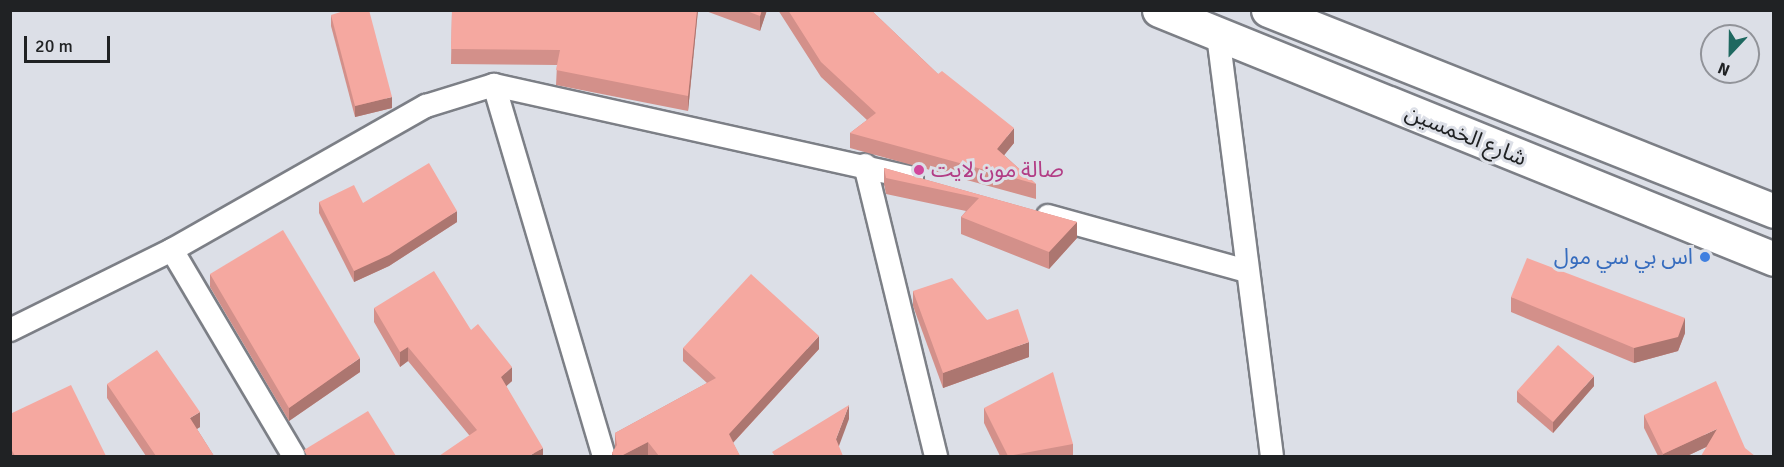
<!DOCTYPE html>
<meta charset="utf-8">
<style>
body{margin:0}
#map{position:relative;width:1784px;height:467px;overflow:hidden;background:#dcdfe7;font-family:Signika,"Noto Sans Arabic",sans-serif}
div>[style]{position:absolute}
[style*='--x']{left:calc(var(--x)*1px);top:calc(var(--y)*1px);width:calc(var(--w)*1px);rotate:calc(var(--a)*1deg)}
.roads{filter:drop-shadow(2px 0 #7c7f86) drop-shadow(-2px 0 #7c7f86) drop-shadow(0 2px #7c7f86) drop-shadow(0 -2px #7c7f86)}
.street>*{height:22px;margin:-11px;padding:0 11px;transform-origin:11px;border-radius:11px;background:#fff}
.primary>*{height:33px;margin:-16.5px;padding:0 16.5px;transform-origin:16.5px;border-radius:16.5px;background:#fff}
.wall>*{inset:0;background:#d3908a}
.shaded-wall>*{inset:0;background:#ac7670}
.building>*{inset:0;background:#f5a8a0}
.dots>*{width:16px;height:16px;translate:-50% -50%;box-sizing:border-box;border:3px solid #dcdfe7;border-radius:50%}
span{translate:-50% -50%;white-space:nowrap;text-align:center;line-height:1.15;-webkit-text-stroke:6px #dcdfe7;paint-order:stroke}
.street-label{font-size:22px;color:#202224}
.hotel-label{font-size:22px;color:#b23c85}
.left{translate:0 -50%;text-align:left}
.shop-label{font-size:22px;color:#366cbe}
.right{translate:-100% -50%;text-align:right}
.frame{position:absolute;inset:0;border:12px solid #202224;pointer-events:none}
.north{position:absolute;left:1700px;top:24px;width:60px;height:60px;box-sizing:border-box;background:#dcdfe7;border:2px solid #919399;border-radius:50%;rotate:202deg;font-size:16px;font-weight:700;line-height:24px;text-align:center;color:#202224}
.north::after{content:'';display:block;margin:auto;width:21px;height:27px;background:#1e6860;clip-path:polygon(50% 0,100% 100%,50% 72%,0 100%)}
.scale{position:absolute;left:24px;top:36px;width:86px;height:27px;box-sizing:border-box;border:3px solid #202224;border-top:0;padding-left:8px;font-size:18px;line-height:21px;white-space:nowrap;color:#202224;-webkit-text-stroke:4px #dcdfe7;paint-order:stroke}
</style>
<div id="map">
<div class="roads">
<div class="street">
<i style="--x:1218;--y:35;--w:424;--a:82.7"></i>
<i style="--x:494;--y:85;--w:387;--a:73.5"></i>
<i style="--x:865;--y:165;--w:300;--a:76.3"></i>
<i style="--x:1048;--y:216;--w:205;--a:15.5"></i>
<i style="--x:172;--y:250;--w:239;--a:59.4"></i>
<i style="--x:10;--y:330;--w:181;--a:-26.3"></i>
<i style="--x:172;--y:250;--w:292;--a:-29.6"></i>
<i style="--x:426;--y:106;--w:71;--a:-17.2"></i>
<i style="--x:494;--y:85;--w:428;--a:12.5"></i>
</div>
<div class="primary">
<i style="--x:1159;--y:10;--w:663;--a:22.04"></i>
<i style="--x:1268;--y:10;--w:544;--a:21.66"></i>
</div>
</div>
<div class="wall">
<i style="clip-path:polygon(452px 10px,698px 10px,688px 111px,556px 85px,557px 65px,451px 64px)"></i>
<i style="clip-path:polygon(703px 10px,767px 10px,760px 31px)"></i>
<i style="clip-path:polygon(778px 10px,871px 10px,938px 74px,1014px 143px,1004px 155px,1036px 184px,1036px 199px,850px 148px,850px 133px,867px 120px,821px 77px)"></i>
<i style="clip-path:polygon(331px 15px,392px 108px,355px 117px,331px 26px)"></i>
<i style="clip-path:polygon(884px 168px,1077px 222px,1077px 238px,1049px 269px,961px 234px,961px 217px,966px 211px,886px 194px,884px 184px)"></i>
<i style="clip-path:polygon(319px 202px,363px 203px,457px 222px,389px 266px,354px 282px,319px 213px)"></i>
<i style="clip-path:polygon(210px 274px,360px 372px,289px 421px,210px 287px)"></i>
<i style="clip-path:polygon(913px 291px,987px 320px,1029px 357px,943px 388px,913px 306px)"></i>
<i style="clip-path:polygon(1511px 297px,1685px 333px,1678px 351px,1634px 363px,1511px 312px)"></i>
<i style="clip-path:polygon(374px 308px,471px 330px,512px 381px,506px 386px,543px 456px,469px 435px,408px 361px,400px 367px,374px 322px)"></i>
<i style="clip-path:polygon(683px 348px,819px 349px,733px 443px,740px 456px,649px 456px,648px 455px,645px 456px,612px 456px,612px 453px,615px 448px,615px 433px,707px 383px,683px 361px)"></i>
<i style="clip-path:polygon(107px 384px,200px 427px,197px 429px,214px 456px,146px 456px,107px 398px)"></i>
<i style="clip-path:polygon(1594px 386px,1553px 433px,1517px 402px,1517px 391px)"></i>
<i style="clip-path:polygon(984px 408px,1073px 444px,1073px 456px,1000px 456px,984px 423px)"></i>
<i style="clip-path:polygon(10px 414px,106px 456px,10px 456px)"></i>
<i style="clip-path:polygon(1644px 415px,1745px 448px,1706px 447px,1687px 456px,1658px 456px,1644px 428px)"></i>
</div>
<div class="shaded-wall">
<i style="clip-path:polygon(697px 10px,698px 10px,688px 111px,688px 96px)"></i>
<i style="clip-path:polygon(762px 10px,767px 10px,760px 31px,760px 16px)"></i>
<i style="clip-path:polygon(392px 97px,392px 108px,355px 117px,355px 106px)"></i>
<i style="clip-path:polygon(1014px 128px,1014px 143px,997px 164px,997px 149px)"></i>
<i style="clip-path:polygon(457px 211px,457px 222px,389px 266px,354px 282px,354px 271px)"></i>
<i style="clip-path:polygon(1077px 222px,1077px 238px,1049px 269px,1049px 252px)"></i>
<i style="clip-path:polygon(1685px 318px,1685px 333px,1678px 351px,1634px 363px,1634px 348px)"></i>
<i style="clip-path:polygon(819px 336px,819px 349px,729px 447px,729px 434px)"></i>
<i style="clip-path:polygon(1029px 342px,1029px 357px,943px 388px,943px 373px)"></i>
<i style="clip-path:polygon(408px 347px,408px 361px,400px 367px,400px 352px)"></i>
<i style="clip-path:polygon(360px 358px,360px 372px,289px 421px,289px 408px)"></i>
<i style="clip-path:polygon(512px 367px,512px 381px,501px 391px,501px 377px)"></i>
<i style="clip-path:polygon(1594px 376px,1594px 386px,1553px 433px,1553px 422px)"></i>
<i style="clip-path:polygon(849px 405px,849px 419px,836px 454px,836px 439px)"></i>
<i style="clip-path:polygon(200px 412px,200px 427px,190px 433px,190px 418px)"></i>
<i style="clip-path:polygon(1717px 429px,1717px 442px,1687px 456px,1663px 456px,1663px 454px)"></i>
<i style="clip-path:polygon(648px 442px,648px 455px,645px 456px,621px 456px)"></i>
<i style="clip-path:polygon(543px 448px,543px 456px,529px 456px)"></i>
</div>
<div class="building">
<i style="clip-path:polygon(347px 10px,369px 10px,392px 97px,355px 106px,331px 15px)"></i>
<i style="clip-path:polygon(452px 10px,697px 10px,688px 96px,556px 70px,560px 50px,451px 49px)"></i>
<i style="clip-path:polygon(744px 10px,762px 10px,760px 16px)"></i>
<i style="clip-path:polygon(788px 10px,871px 10px,938px 74px,942px 71px,1014px 128px,997px 149px,1036px 184px,850px 133px,876px 113px,821px 62px)"></i>
<i style="clip-path:polygon(429px 163px,457px 211px,389px 255px,354px 271px,319px 202px,354px 185px,363px 203px)"></i>
<i style="clip-path:polygon(884px 168px,1077px 222px,1049px 252px,961px 217px,979px 198px,886px 178px)"></i>
<i style="clip-path:polygon(283px 230px,360px 358px,289px 408px,210px 274px)"></i>
<i style="clip-path:polygon(1527px 258px,1685px 318px,1678px 337px,1634px 348px,1511px 297px)"></i>
<i style="clip-path:polygon(434px 271px,471px 330px,478px 324px,512px 367px,501px 377px,543px 448px,529px 456px,439px 456px,477px 430px,408px 347px,400px 352px,374px 308px)"></i>
<i style="clip-path:polygon(751px 274px,819px 336px,729px 434px,740px 456px,659px 456px,648px 442px,621px 456px,614px 456px,612px 453px,617px 445px,615px 433px,716px 378px,683px 348px)"></i>
<i style="clip-path:polygon(952px 278px,987px 320px,1018px 309px,1029px 342px,943px 373px,913px 291px)"></i>
<i style="clip-path:polygon(1558px 345px,1594px 376px,1553px 422px,1517px 391px)"></i>
<i style="clip-path:polygon(157px 350px,200px 412px,190px 418px,214px 456px,156px 456px,107px 384px)"></i>
<i style="clip-path:polygon(1053px 372px,1073px 444px,1008px 456px,984px 408px)"></i>
<i style="clip-path:polygon(1716px 381px,1745px 448px,1755px 456px,1701px 456px,1717px 429px,1663px 454px,1644px 415px)"></i>
<i style="clip-path:polygon(71px 385px,106px 456px,15px 456px,10px 447px,10px 414px)"></i>
<i style="clip-path:polygon(849px 405px,836px 439px,843px 456px,775px 456px,772px 452px)"></i>
<i style="clip-path:polygon(368px 411px,396px 456px,307px 456px,304px 450px)"></i>
</div>
<div class="dots">
<i style="left:919px;top:170px;background:#d1479c"></i>
<i style="left:1705px;top:257px;background:#3f7fe0"></i>
</div>
<div class="street-label">
<span style="left:1466px;top:135px;rotate:22deg">شارع الخمسين</span>
</div>
<div class="hotel-label">
<span class="left" style="left:931px;top:170px">صالة مون لايت</span>
</div>
<div class="shop-label">
<span class="right" style="left:1693px;top:257px">اس بي سي مول</span>
</div>
<div class="frame"></div>
<div class="north">N</div>
<div class="scale">20 m</div>
</div>
